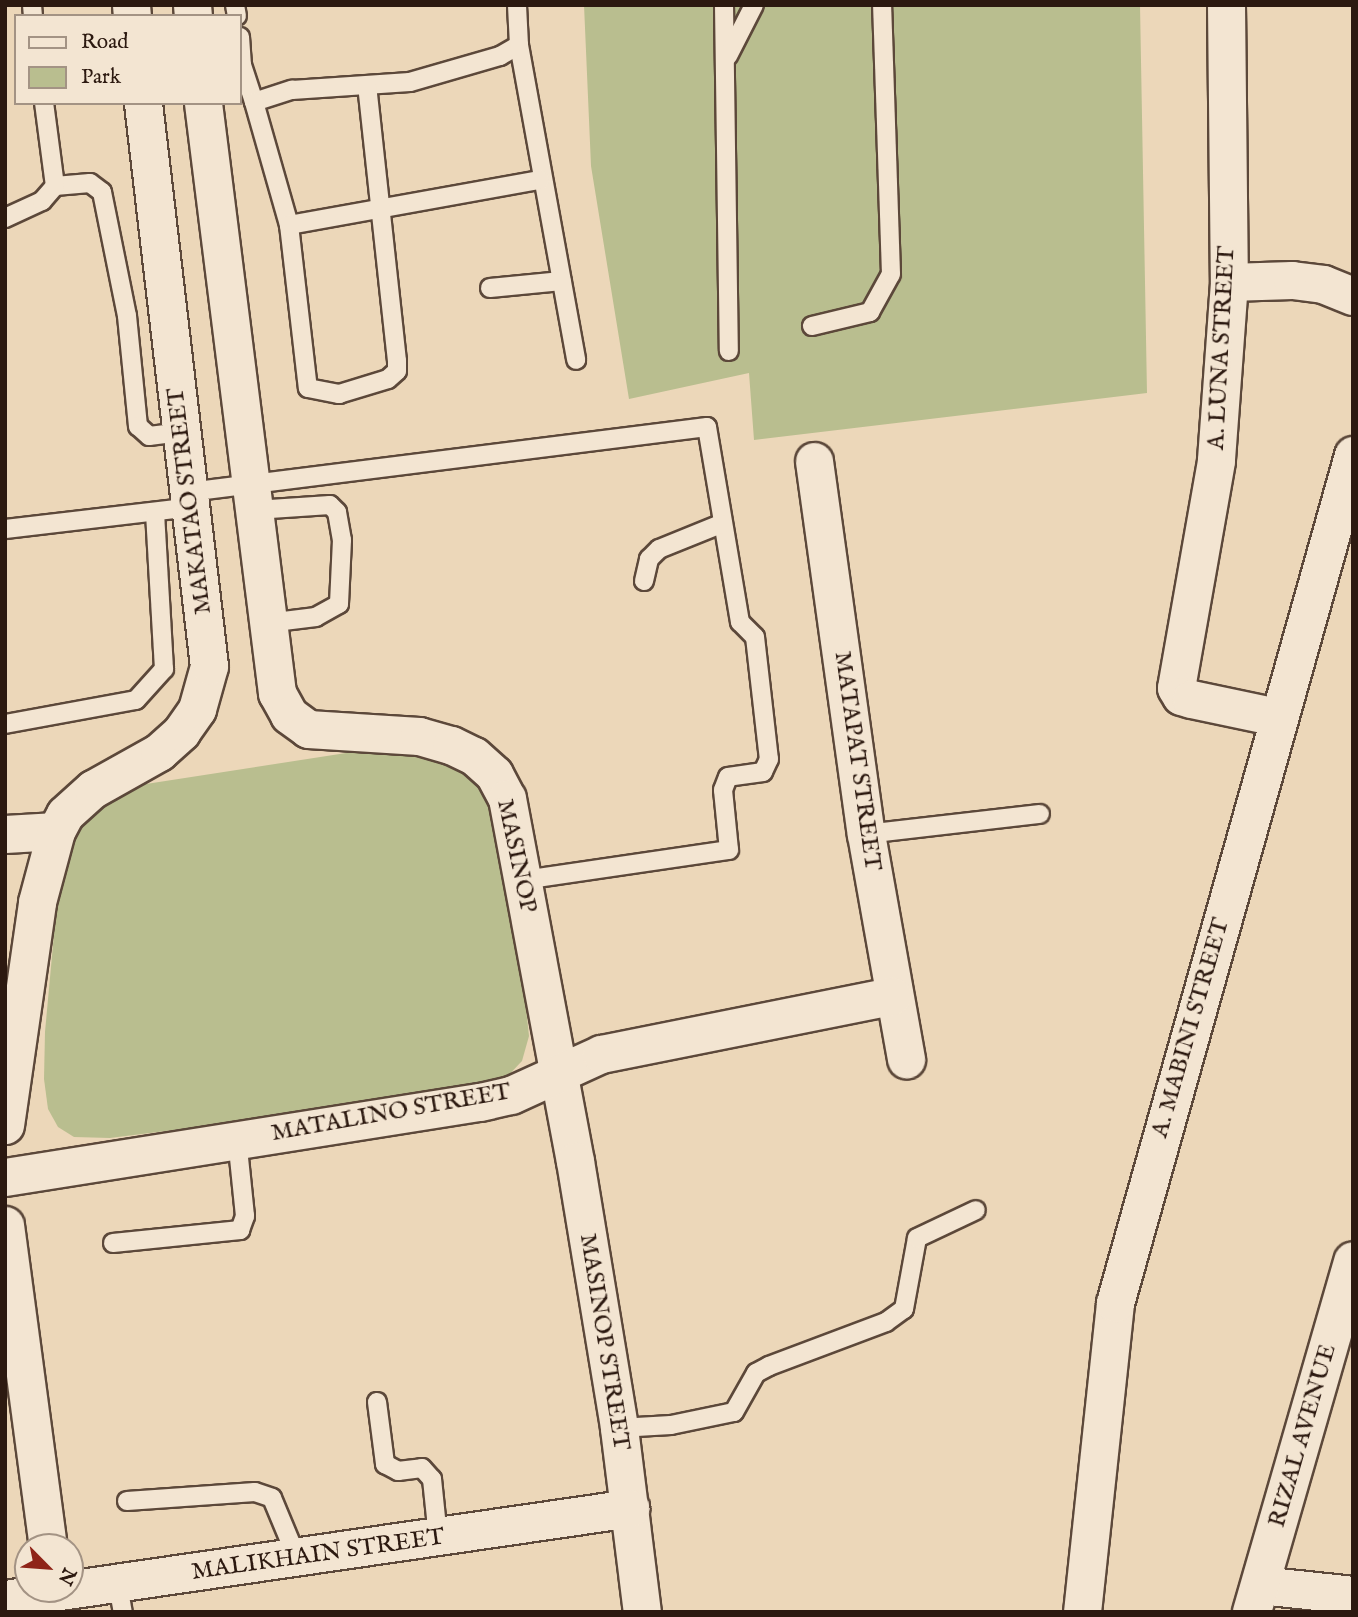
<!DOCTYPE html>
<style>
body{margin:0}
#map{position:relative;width:1358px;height:1617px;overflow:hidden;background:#ecd7b9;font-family:"IM FELL English",serif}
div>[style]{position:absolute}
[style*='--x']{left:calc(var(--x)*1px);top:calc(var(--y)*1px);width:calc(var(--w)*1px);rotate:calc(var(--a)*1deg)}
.green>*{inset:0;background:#b9be8f}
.roads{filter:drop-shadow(2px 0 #5c483a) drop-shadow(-2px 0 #5c483a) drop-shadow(0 2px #5c483a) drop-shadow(0 -2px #5c483a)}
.service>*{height:18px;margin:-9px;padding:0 9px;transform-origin:9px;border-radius:9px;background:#f3e5d2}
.minor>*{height:37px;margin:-18.5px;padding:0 18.5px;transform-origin:18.5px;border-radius:18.5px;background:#f3e5d2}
.tertiary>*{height:38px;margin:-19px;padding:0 19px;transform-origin:19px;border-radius:19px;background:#f3e5d2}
span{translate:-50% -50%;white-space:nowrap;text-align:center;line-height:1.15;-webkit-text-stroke:5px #f3e5d2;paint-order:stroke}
.street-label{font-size:24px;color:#2c1910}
.frame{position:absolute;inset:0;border:7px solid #2c1910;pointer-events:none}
.legend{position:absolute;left:14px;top:14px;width:228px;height:91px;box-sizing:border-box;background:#f3e5d2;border:2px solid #a39384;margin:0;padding:9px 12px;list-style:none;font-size:21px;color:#2c1910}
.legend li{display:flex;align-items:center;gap:14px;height:35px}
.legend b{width:35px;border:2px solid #a39384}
.north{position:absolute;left:14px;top:1533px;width:70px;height:70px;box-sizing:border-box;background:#f3e5d2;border:2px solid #a39384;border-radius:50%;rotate:115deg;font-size:19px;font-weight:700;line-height:28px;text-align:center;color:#2c1910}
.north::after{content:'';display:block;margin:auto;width:24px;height:32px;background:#8f2418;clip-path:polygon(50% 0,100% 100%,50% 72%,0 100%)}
</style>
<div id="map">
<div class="green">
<i style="clip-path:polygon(584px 5px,1140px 5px,1147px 393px,754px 440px,749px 373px,629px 399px,591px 166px)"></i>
<i style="clip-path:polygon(359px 751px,434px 759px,460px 769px,481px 787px,496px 812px,523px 980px,529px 1036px,522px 1061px,502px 1082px,464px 1094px,110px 1138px,74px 1137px,58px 1127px,48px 1109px,44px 1079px,45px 1032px,56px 912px,64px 854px,73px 834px,89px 816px,116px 796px,146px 784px)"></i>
</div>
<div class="roads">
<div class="service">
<i style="--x:32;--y:5;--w:11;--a:85"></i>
<i style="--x:235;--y:5;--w:11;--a:80"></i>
<i style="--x:724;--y:5;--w:346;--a:89.2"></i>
<i style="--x:240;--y:37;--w:28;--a:86"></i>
<i style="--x:242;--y:65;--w:39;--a:72"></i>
<i style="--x:254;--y:102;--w:40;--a:-18"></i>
<i style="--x:292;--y:90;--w:118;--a:-3.9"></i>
<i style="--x:410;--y:82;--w:94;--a:-16.1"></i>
<i style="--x:500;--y:56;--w:22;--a:-30"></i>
<i style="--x:519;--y:45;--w:40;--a:-92.9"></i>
<i style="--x:519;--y:45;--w:320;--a:79.7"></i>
<i style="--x:728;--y:56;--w:57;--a:-63"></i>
<i style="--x:254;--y:102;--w:128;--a:74.1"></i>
<i style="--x:289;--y:225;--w:255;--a:-10.2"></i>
<i style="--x:55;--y:186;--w:35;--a:-5"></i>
<i style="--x:90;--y:183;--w:15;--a:37"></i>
<i style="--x:102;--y:192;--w:126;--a:78.6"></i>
<i style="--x:127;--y:316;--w:111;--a:84.3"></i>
<i style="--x:138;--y:426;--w:15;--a:42"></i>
<i style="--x:149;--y:436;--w:34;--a:-7"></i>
<i style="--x:5;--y:218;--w:41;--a:-24.7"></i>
<i style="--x:42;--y:201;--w:20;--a:-49"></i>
<i style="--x:55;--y:186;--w:84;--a:-97.5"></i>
<i style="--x:289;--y:225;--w:164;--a:83.4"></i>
<i style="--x:308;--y:388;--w:32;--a:11"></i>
<i style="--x:339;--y:394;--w:51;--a:-17"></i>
<i style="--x:388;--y:379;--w:12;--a:-42"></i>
<i style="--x:397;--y:371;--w:10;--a:-90"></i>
<i style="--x:397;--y:361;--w:276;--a:-96.2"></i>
<i style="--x:490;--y:288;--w:72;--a:-5.6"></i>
<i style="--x:812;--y:326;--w:60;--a:-13.6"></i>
<i style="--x:870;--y:312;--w:43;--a:-61.1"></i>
<i style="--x:891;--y:274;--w:269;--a:-91.9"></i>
<i style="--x:189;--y:492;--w:522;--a:-7.15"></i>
<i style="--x:707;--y:427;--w:198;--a:80.4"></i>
<i style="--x:740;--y:622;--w:21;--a:45"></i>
<i style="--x:755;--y:637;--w:123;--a:83.5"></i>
<i style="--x:769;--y:759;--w:14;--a:115"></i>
<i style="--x:763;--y:772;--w:35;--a:172"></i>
<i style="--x:728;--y:777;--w:14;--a:111"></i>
<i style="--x:723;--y:790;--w:60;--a:84.3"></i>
<i style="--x:729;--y:850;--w:208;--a:171.7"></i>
<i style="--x:255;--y:510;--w:75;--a:-3.8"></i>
<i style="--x:330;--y:505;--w:10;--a:45"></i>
<i style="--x:337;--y:512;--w:28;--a:80"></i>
<i style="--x:342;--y:540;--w:64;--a:92.7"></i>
<i style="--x:339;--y:604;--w:26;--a:151"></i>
<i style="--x:316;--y:617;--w:49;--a:173"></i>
<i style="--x:5;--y:529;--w:187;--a:-6.7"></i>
<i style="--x:644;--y:581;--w:23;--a:-77"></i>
<i style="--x:649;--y:559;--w:14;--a:-45"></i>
<i style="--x:659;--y:549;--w:67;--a:-22"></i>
<i style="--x:5;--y:724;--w:133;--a:-10.4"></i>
<i style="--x:136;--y:700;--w:42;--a:-47.9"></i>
<i style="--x:164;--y:669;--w:157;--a:-93.3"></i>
<i style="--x:866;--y:834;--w:175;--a:-6.6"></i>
<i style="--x:113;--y:1243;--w:128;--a:-5.8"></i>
<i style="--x:240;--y:1230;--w:15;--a:-70"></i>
<i style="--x:245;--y:1216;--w:77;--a:-95.9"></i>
<i style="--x:377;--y:1402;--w:63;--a:82.6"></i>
<i style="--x:385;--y:1464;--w:15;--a:28"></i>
<i style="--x:398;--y:1471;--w:24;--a:-7"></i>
<i style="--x:422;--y:1468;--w:15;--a:48"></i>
<i style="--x:432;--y:1479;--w:58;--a:84.1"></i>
<i style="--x:619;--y:1428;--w:52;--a:-3.3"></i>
<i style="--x:671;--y:1425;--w:64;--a:-11.7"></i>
<i style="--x:734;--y:1412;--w:45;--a:-60.6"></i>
<i style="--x:756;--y:1373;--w:15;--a:-28"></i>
<i style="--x:769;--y:1366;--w:125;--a:-20.6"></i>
<i style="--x:886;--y:1322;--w:22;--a:-36"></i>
<i style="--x:904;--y:1309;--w:72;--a:-79.6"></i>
<i style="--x:917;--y:1238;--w:65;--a:-25.4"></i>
<i style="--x:127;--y:1501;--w:128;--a:-4"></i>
<i style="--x:255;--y:1492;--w:18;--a:19"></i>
<i style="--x:272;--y:1498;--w:65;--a:67.4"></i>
<i style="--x:118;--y:1585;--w:27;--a:80"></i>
</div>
<div class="minor">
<i style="--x:131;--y:5;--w:11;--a:85"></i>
<i style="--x:192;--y:5;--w:11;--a:85"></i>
<i style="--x:1226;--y:5;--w:277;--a:89.4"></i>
<i style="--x:1229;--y:282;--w:179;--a:94.2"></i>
<i style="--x:1216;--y:461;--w:230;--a:100"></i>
<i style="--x:1176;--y:688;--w:9;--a:58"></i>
<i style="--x:1181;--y:696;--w:10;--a:17"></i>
<i style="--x:1191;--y:699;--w:88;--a:11.8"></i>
<i style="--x:203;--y:103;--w:595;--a:82.85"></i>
<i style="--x:277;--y:693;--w:25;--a:61"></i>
<i style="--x:289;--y:715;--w:24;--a:36"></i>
<i style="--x:308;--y:729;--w:111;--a:3.6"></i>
<i style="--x:419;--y:736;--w:33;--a:16"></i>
<i style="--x:451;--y:745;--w:25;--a:26"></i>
<i style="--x:474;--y:756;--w:27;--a:42"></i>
<i style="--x:494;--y:774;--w:27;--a:62"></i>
<i style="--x:507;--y:798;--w:369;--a:79.4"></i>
<i style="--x:575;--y:1161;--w:271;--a:80.6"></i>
<i style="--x:619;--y:1428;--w:185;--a:82.9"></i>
<i style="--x:1229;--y:282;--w:63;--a:-1.8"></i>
<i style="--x:1292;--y:280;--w:31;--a:7"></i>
<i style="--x:1323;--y:284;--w:32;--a:22"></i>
<i style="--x:814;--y:461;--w:377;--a:82.1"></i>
<i style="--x:866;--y:834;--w:229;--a:79.9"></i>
<i style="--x:5;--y:834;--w:51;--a:-3.4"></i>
<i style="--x:5;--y:1125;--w:225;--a:-81.8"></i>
<i style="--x:37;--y:902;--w:73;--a:-75"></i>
<i style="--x:56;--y:831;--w:19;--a:-62"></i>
<i style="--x:65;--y:814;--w:38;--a:-42"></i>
<i style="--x:93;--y:789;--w:76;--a:-29.3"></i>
<i style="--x:159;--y:752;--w:30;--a:-42"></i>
<i style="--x:181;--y:732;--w:28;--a:-55"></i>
<i style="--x:197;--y:709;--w:45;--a:-74.4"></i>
<i style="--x:209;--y:666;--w:567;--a:-96.69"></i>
<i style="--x:5;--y:1177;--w:481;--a:-9"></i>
<i style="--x:480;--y:1102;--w:32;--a:-13"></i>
<i style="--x:511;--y:1095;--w:99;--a:-24.5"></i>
<i style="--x:601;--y:1054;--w:297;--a:-11.3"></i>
<i style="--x:5;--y:1225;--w:325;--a:82.4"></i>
<i style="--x:1260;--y:1585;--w:94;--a:6.1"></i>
<i style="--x:5;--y:1599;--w:632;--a:-8.28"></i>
<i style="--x:1082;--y:1612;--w:311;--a:-83.9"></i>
<i style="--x:1115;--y:1303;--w:881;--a:-74.32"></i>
</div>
<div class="tertiary">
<i style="--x:1252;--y:1612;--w:365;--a:-73.9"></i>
</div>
</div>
<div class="street-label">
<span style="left:1222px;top:348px;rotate:-87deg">A. LUNA STREET</span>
<span style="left:190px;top:501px;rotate:-97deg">MAKATAO STREET</span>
<span style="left:857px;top:761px;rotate:82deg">MATAPAT STREET</span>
<span style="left:516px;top:856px;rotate:78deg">MASINOP</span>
<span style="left:1191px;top:1028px;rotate:-74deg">A. MABINI STREET</span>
<span style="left:391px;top:1113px;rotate:-10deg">MATALINO STREET</span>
<span style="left:604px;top:1342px;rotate:81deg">MASINOP STREET</span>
<span style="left:1303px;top:1436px;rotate:-74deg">RIZAL AVENUE</span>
<span style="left:318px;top:1555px;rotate:-8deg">MALIKHAIN STREET</span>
</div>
<div class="frame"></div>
<ul class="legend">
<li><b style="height:9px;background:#f3e5d2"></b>Road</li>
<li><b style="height:19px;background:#b9be8f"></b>Park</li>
</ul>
<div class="north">N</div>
</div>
